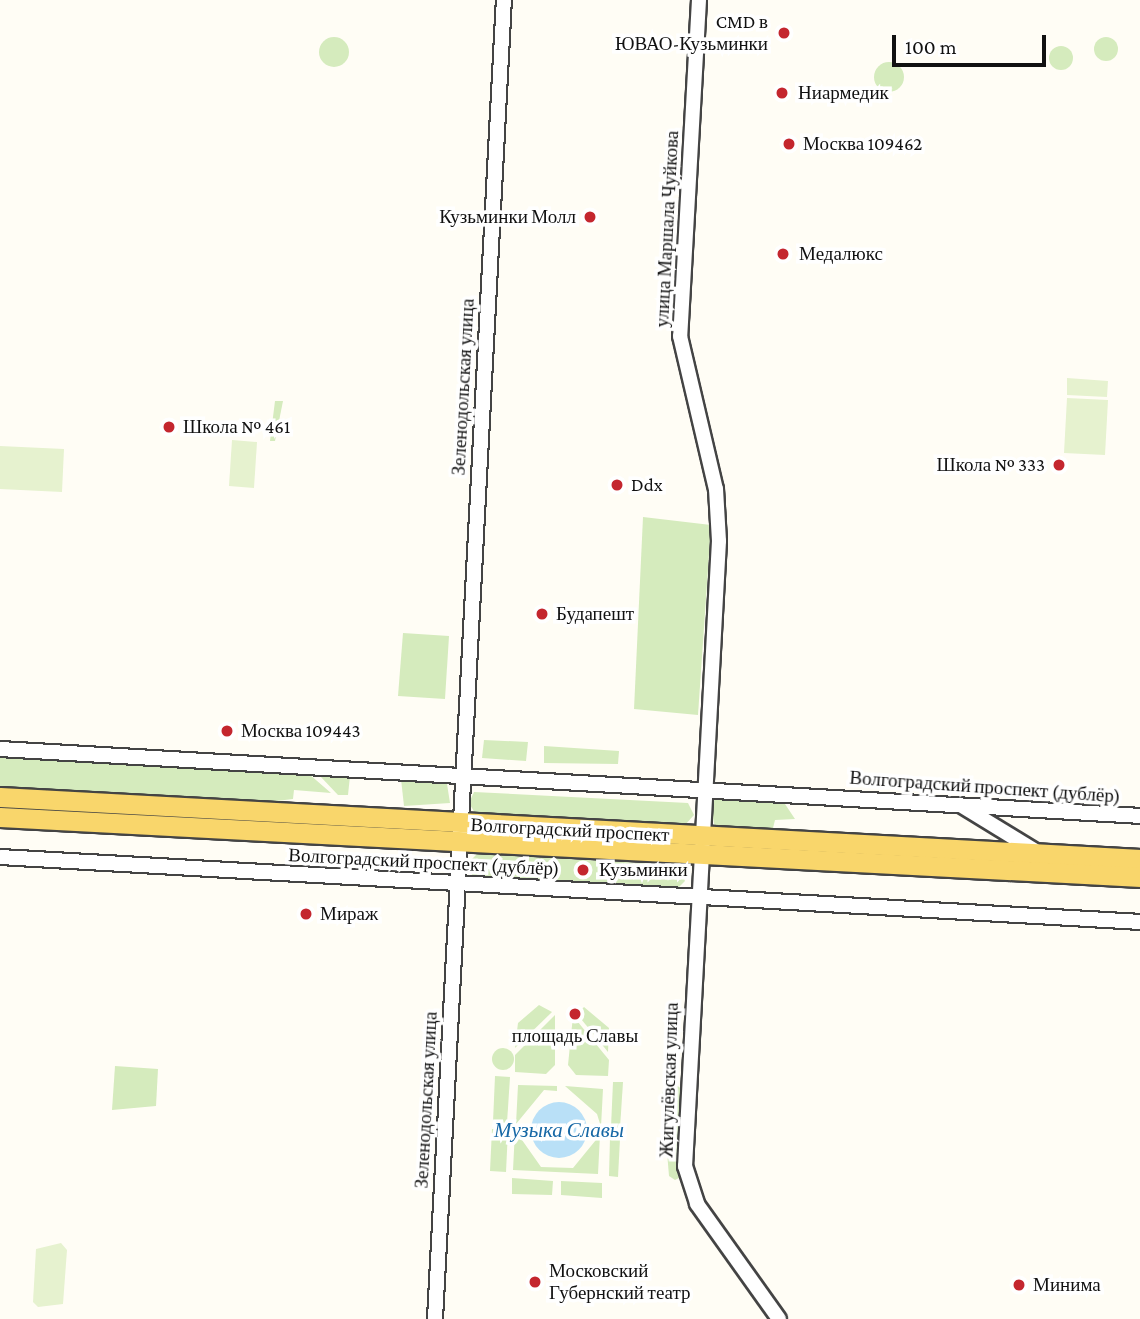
<!DOCTYPE html>
<meta charset="utf-8">
<style>
body{margin:0}
#map{position:relative;width:1140px;height:1319px;overflow:hidden;background:#fffdf5;font-family:"Crimson Pro",serif}
div>[style]{position:absolute}
[style*='--x']{left:calc(var(--x)*1px);top:calc(var(--y)*1px);width:calc(var(--w)*1px);rotate:calc(var(--a)*1deg)}
.green>*{inset:0;background:#d5ebbd}
.round{border-radius:50%}
.pitch>*{inset:0;background:#e6f2cf}
.water>*{inset:0;background:#b9e0f7}
.roads{filter:drop-shadow(2px 0 #444) drop-shadow(-2px 0 #444) drop-shadow(0 2px #444) drop-shadow(0 -2px #444)}
.tertiary>*{height:14px;margin:-7px;padding:0 7px;transform-origin:7px;border-radius:7px;background:#fff}
.primary>*{height:19px;margin:-9.5px;padding:0 9.5px;transform-origin:9.5px;border-radius:9.5px;background:#f9d66b}
.dots>*{width:19px;height:19px;translate:-50% -50%;box-sizing:border-box;border:4px solid #fff;border-radius:50%}
span{translate:-50% -50%;white-space:nowrap;text-align:center;line-height:1.15;-webkit-text-stroke:7px #fff;paint-order:stroke}
.poi-label{font-size:19px;color:#111}
.right{translate:-100% -50%;text-align:right}
.left{translate:0 -50%;text-align:left}
.street-label{font-size:19px;color:#111}
.water-label{font-size:21px;color:#1768a6;font-style:italic}
.scale{position:absolute;left:892px;top:35px;width:154px;height:32px;box-sizing:border-box;border:4px solid #111;border-top:0;padding-left:9px;font-size:21px;line-height:24px;white-space:nowrap;color:#111;-webkit-text-stroke:5px #fff;paint-order:stroke}
</style>
<div id="map">
<div class="green">
<i class="round" style="left:319px;top:37px;width:30px;height:30px"></i>
<i class="round" style="left:1094px;top:37px;width:24px;height:24px"></i>
<i class="round" style="left:1049px;top:46px;width:24px;height:24px"></i>
<i class="round" style="left:874px;top:62px;width:30px;height:30px"></i>
<i style="clip-path:polygon(275px 401px,283px 401px,275px 441px,270px 441px)"></i>
<i style="clip-path:polygon(643px 517px,711px 525px,698px 715px,634px 709px)"></i>
<i style="clip-path:polygon(403px 633px,449px 636px,445px 699px,398px 696px)"></i>
<i style="clip-path:polygon(484px 740px,528px 742px,526px 761px,482px 758px)"></i>
<i style="clip-path:polygon(544px 746px,619px 751px,618px 764px,544px 763px)"></i>
<i style="clip-path:polygon(0 757px,309px 774px,331px 793px,294px 790px,293px 799px,260px 803px,0 788px)"></i>
<i style="clip-path:polygon(319px 775px,350px 776px,348px 795px,338px 795px)"></i>
<i style="clip-path:polygon(401px 779px,447px 784px,450px 803px,404px 806px)"></i>
<i style="clip-path:polygon(474px 792px,688px 803px,694px 815px,685px 825px,475px 813px,469px 803px)"></i>
<i style="clip-path:polygon(718px 798px,783px 801px,795px 819px,775px 820px,773px 828px,715px 828px,710px 803px)"></i>
<i style="clip-path:polygon(477px 854px,678px 865px,685px 881px,676px 890px,474px 879px,467px 864px)"></i>
<i style="clip-path:polygon(539px 1005px,552px 1012px,515px 1048px,518px 1023px)"></i>
<i style="clip-path:polygon(584px 1007px,609px 1028px,608px 1052px,577px 1014px)"></i>
<i style="clip-path:polygon(555px 1015px,555px 1065px,546px 1074px,515px 1072px,515px 1055px)"></i>
<i style="clip-path:polygon(573px 1016px,609px 1060px,608px 1076px,576px 1075px,568px 1065px)"></i>
<i class="round" style="left:492px;top:1048px;width:22px;height:22px"></i>
<i style="clip-path:polygon(115px 1066px,158px 1069px,156px 1106px,112px 1110px)"></i>
<i style="clip-path:polygon(495px 1076px,510px 1077px,507px 1123px,493px 1122px)"></i>
<i style="clip-path:polygon(613px 1082px,623px 1082px,620px 1128px,611px 1127px)"></i>
<i style="clip-path:polygon(675px 1084px,683px 1090px,681px 1177px,675px 1180px,669px 1176px,662px 1092px)"></i>
<i style="clip-path:polygon(518px 1085px,557px 1086px,557px 1091px,544px 1090px,516px 1124px)"></i>
<i style="clip-path:polygon(565px 1086px,603px 1089px,601px 1127px,597px 1114px)"></i>
<i style="clip-path:polygon(492px 1129px,508px 1130px,506px 1172px,490px 1171px)"></i>
<i style="clip-path:polygon(515px 1130px,541px 1167px,573px 1168px,600px 1135px,598px 1174px,513px 1170px)"></i>
<i style="clip-path:polygon(610px 1138px,620px 1139px,618px 1177px,609px 1176px)"></i>
<i style="clip-path:polygon(512px 1178px,553px 1181px,552px 1195px,512px 1194px)"></i>
<i style="clip-path:polygon(561px 1181px,602px 1183px,602px 1198px,561px 1195px)"></i>
</div>
<div class="pitch">
<i style="clip-path:polygon(1067px 378px,1108px 381px,1107px 397px,1067px 395px)"></i>
<i style="clip-path:polygon(1067px 398px,1108px 400px,1105px 455px,1064px 453px)"></i>
<i style="clip-path:polygon(232px 440px,257px 442px,254px 488px,229px 486px)"></i>
<i style="clip-path:polygon(0 446px,64px 449px,62px 492px,0 489px)"></i>
<i style="clip-path:polygon(61px 1243px,67px 1250px,63px 1304px,38px 1307px,33px 1302px,36px 1249px)"></i>
</div>
<div class="water">
<i class="round" style="left:531px;top:1102px;width:56px;height:56px"></i>
</div>
<div class="roads">
<div class="tertiary">
<i style="--x:699;--y:0;--w:337;--a:93.2"></i>
<i style="--x:680;--y:336;--w:157;--a:76.8"></i>
<i style="--x:716;--y:489;--w:52;--a:86.7"></i>
<i style="--x:719;--y:541;--w:626;--a:93.11"></i>
<i style="--x:685;--y:1166;--w:40;--a:72"></i>
<i style="--x:697;--y:1204;--w:141;--a:54.5"></i>
<i style="--x:0;--y:749;--w:1142;--a:3.36"></i>
<i style="--x:962;--y:806;--w:84;--a:31.4"></i>
<i style="--x:0;--y:857;--w:1142;--a:3.26"></i>
<i style="--x:435;--y:1319;--w:1321;--a:-87.01"></i>
</div>
<div class="primary">
<i style="--x:0;--y:797;--w:1142;--a:3.11"></i>
<i style="--x:0;--y:817;--w:1142;--a:3.01"></i>
</div>
</div>
<div class="dots">
<i style="left:784px;top:33px;background:#c4262e"></i>
<i style="left:782px;top:93px;background:#c4262e"></i>
<i style="left:789px;top:144px;background:#c4262e"></i>
<i style="left:590px;top:217px;background:#c4262e"></i>
<i style="left:783px;top:254px;background:#c4262e"></i>
<i style="left:169px;top:427px;background:#c4262e"></i>
<i style="left:1059px;top:465px;background:#c4262e"></i>
<i style="left:617px;top:485px;background:#c4262e"></i>
<i style="left:542px;top:614px;background:#c4262e"></i>
<i style="left:227px;top:731px;background:#c4262e"></i>
<i style="left:583px;top:870px;background:#c4262e"></i>
<i style="left:306px;top:914px;background:#c4262e"></i>
<i style="left:575px;top:1014px;background:#c4262e"></i>
<i style="left:535px;top:1282px;background:#c4262e"></i>
<i style="left:1019px;top:1285px;background:#c4262e"></i>
</div>
<div class="poi-label">
<span class="right" style="left:768px;top:33px">CMD в<br>ЮВАО-Кузьминки</span>
<span class="left" style="left:798px;top:93px">Ниармедик</span>
<span class="left" style="left:803px;top:144px">Москва 109462</span>
<span class="right" style="left:576px;top:217px">Кузьминки Молл</span>
<span class="left" style="left:799px;top:254px">Медалюкс</span>
<span class="left" style="left:183px;top:427px">Школа № 461</span>
<span class="right" style="left:1045px;top:465px">Школа № 333</span>
<span class="left" style="left:631px;top:485px">Ddx</span>
<span class="left" style="left:556px;top:614px">Будапешт</span>
<span class="left" style="left:241px;top:731px">Москва 109443</span>
<span class="left" style="left:599px;top:870px">Кузьминки</span>
<span class="left" style="left:320px;top:914px">Мираж</span>
<span style="left:575px;top:1036px">площадь Славы</span>
<span class="left" style="left:549px;top:1282px">Московский<br>Губернский театр</span>
<span class="left" style="left:1033px;top:1285px">Минима</span>
</div>
<div class="street-label">
<span style="left:667px;top:229px;rotate:-87deg">улица Маршала Чуйкова</span>
<span style="left:463px;top:387px;rotate:-87deg">Зеленодольская улица</span>
<span style="left:985px;top:787px;rotate:4deg">Волгоградский проспект (дублёр)</span>
<span style="left:570px;top:830px;rotate:3deg">Волгоградский проспект</span>
<span style="left:424px;top:862px;rotate:3deg">Волгоградский проспект (дублёр)</span>
<span style="left:669px;top:1080px;rotate:-88deg">Жигулёвская улица</span>
<span style="left:426px;top:1100px;rotate:-87deg">Зеленодольская улица</span>
</div>
<div class="water-label">
<span style="left:559px;top:1130px">Музыка Славы</span>
</div>
<div class="scale">100 m</div>
</div>
